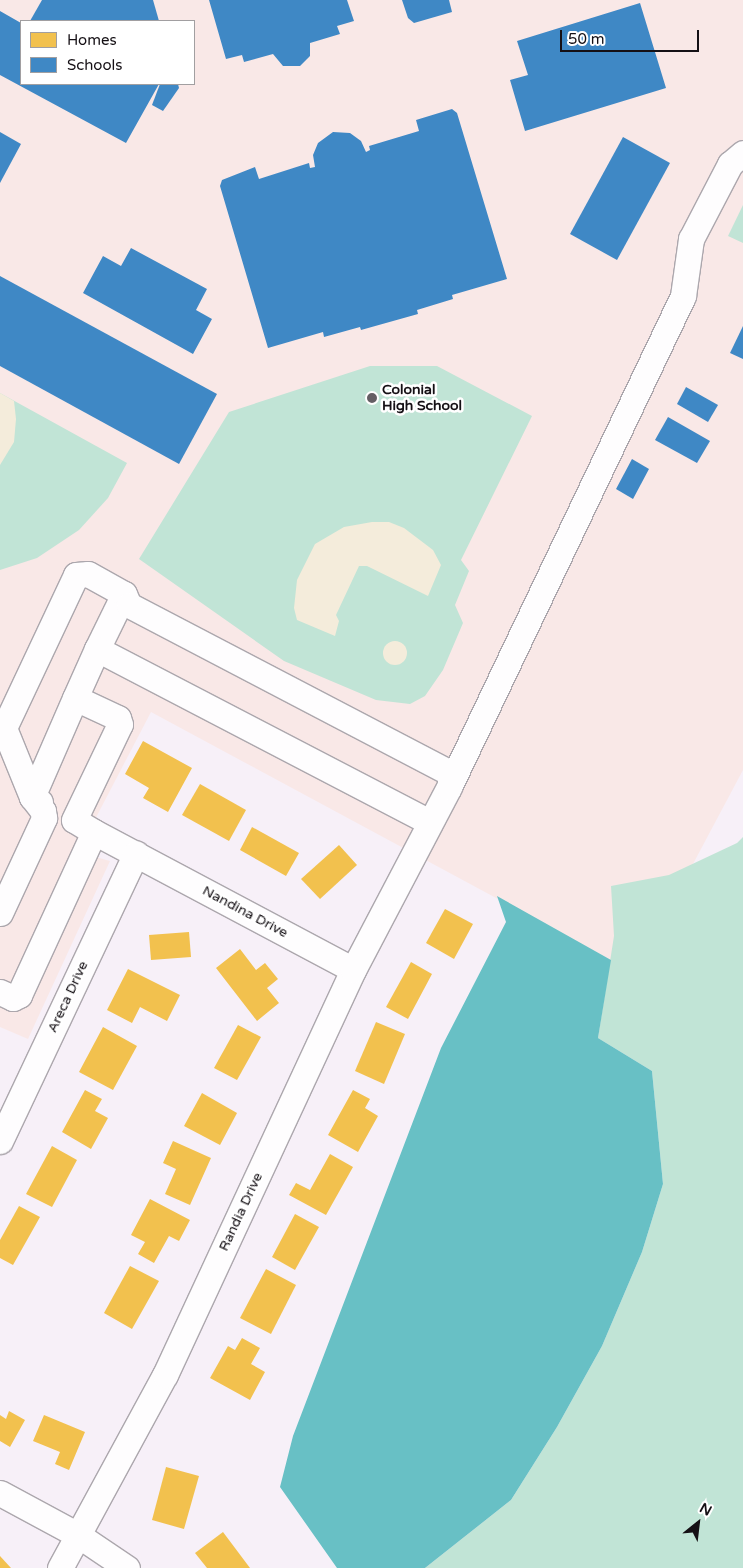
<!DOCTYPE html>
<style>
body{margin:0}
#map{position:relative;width:743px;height:1568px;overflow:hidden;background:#f7f0f8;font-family:"Varela Round",sans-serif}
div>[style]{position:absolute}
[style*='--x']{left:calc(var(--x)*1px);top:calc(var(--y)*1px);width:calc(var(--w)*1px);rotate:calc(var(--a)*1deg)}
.education>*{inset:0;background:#f9e8e7}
.green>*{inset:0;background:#c1e4d6}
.sand>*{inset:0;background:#f4ecdb}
.round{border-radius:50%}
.water>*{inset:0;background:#68c0c5}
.homes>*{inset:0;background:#f2c14e}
.schools>*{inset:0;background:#3f88c5}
.roads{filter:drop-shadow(1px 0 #aca7ad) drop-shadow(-1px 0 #aca7ad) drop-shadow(0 1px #aca7ad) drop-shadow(0 -1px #aca7ad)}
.minor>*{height:25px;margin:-12.5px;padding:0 12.5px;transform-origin:12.5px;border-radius:12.5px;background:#fefdfe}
.dots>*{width:14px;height:14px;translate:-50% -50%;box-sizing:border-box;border:2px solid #fff;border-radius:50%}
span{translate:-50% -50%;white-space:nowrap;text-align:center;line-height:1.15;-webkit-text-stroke:5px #fff;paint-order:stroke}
.poi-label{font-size:14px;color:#151015;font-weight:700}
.left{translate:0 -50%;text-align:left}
.street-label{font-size:14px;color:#151015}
.legend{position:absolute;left:20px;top:20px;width:175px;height:65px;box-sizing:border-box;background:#fff;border:1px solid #a19fa1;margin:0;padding:6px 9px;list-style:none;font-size:15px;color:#151015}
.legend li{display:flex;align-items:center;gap:10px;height:25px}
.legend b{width:25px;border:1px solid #a19fa1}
.north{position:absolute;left:673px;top:1498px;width:50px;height:50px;-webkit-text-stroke:4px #fff;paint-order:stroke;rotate:29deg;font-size:14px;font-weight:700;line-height:20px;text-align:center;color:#151015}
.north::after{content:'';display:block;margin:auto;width:18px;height:22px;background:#151015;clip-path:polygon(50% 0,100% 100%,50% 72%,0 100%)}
.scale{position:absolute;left:560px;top:30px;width:139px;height:22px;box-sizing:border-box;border:2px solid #151015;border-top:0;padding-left:6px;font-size:15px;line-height:18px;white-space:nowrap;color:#151015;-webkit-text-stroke:4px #fff;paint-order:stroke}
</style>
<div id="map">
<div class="education">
<i style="clip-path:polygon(evenodd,0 0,743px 0,743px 770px,635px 973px,151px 712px,78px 852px,110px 861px,28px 1039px,0 1027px,0 0,21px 21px,194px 21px,194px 84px,21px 84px,21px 21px)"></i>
</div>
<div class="green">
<i style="clip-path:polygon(743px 205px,743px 243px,728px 236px)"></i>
<i style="clip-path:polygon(370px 366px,437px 366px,532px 416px,461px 560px,469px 571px,455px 605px,463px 623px,443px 670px,425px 696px,410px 704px,376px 700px,284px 661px,139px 559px,229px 412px)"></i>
<i style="clip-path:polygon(0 393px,127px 463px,108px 498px,79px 530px,37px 558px,0 570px)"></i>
<i style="clip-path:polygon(743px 837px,743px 1568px,425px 1568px,511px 1500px,557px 1427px,602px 1346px,642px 1252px,663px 1184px,652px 1071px,598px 1038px,614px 936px,611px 886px,669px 875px,737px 843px)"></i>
</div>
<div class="sand">
<i style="clip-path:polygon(0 393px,14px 401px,16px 419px,14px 442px,0 465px)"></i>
<i style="clip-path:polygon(372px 522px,389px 522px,404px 528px,433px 550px,441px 565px,428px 596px,367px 566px,359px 566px,336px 615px,339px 621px,335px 636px,297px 620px,294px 608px,297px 580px,315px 544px,344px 527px)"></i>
<i class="round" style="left:383px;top:641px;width:24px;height:24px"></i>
</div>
<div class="water">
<i style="clip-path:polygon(497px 896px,611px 960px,598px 1038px,652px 1071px,663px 1184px,642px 1252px,602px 1346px,557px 1427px,511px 1500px,425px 1568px,337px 1568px,280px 1487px,293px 1436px,441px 1048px,506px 922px)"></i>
</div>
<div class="homes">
<i style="clip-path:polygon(143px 741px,192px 768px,168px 812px,143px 798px,149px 788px,125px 774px)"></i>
<i style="clip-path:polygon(200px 784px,246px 810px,229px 841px,182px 815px)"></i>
<i style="clip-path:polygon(252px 827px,299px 853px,286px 876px,240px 850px)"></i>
<i style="clip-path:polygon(339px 845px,357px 865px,320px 899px,301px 879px)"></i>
<i style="clip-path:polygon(445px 909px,473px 924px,454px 959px,426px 943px)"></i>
<i style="clip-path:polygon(189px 932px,191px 957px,151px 960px,149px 935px)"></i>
<i style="clip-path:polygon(240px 949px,256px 970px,265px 963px,278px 979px,267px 988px,279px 1003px,257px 1021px,216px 968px)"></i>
<i style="clip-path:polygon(411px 962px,432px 974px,408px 1019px,386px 1007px)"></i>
<i style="clip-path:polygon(128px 969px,180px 995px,167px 1021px,140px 1007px,132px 1023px,107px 1010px)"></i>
<i style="clip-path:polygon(376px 1022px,405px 1034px,384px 1084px,355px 1071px)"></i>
<i style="clip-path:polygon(238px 1025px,261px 1037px,237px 1080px,214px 1068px)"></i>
<i style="clip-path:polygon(103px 1027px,137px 1046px,113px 1090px,79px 1072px)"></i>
<i style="clip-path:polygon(85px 1090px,102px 1099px,95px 1111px,108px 1118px,91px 1149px,62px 1132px)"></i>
<i style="clip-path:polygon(353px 1090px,370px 1099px,365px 1108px,378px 1116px,358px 1152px,328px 1135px)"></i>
<i style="clip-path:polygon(202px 1093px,237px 1113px,220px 1145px,184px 1126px)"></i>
<i style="clip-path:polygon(173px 1141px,211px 1158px,190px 1205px,165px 1194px,176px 1169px,163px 1163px)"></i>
<i style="clip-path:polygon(52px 1146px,77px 1160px,52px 1207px,26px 1194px)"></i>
<i style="clip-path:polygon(330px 1154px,353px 1167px,326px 1215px,289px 1195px,296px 1183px,310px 1190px)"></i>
<i style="clip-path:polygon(150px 1199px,190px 1220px,179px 1241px,169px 1236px,154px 1263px,138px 1254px,145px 1242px,131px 1235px)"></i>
<i style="clip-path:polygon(19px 1206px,40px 1217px,13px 1265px,0 1258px,0 1240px)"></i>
<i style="clip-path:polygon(295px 1214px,319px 1227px,295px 1270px,272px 1257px)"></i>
<i style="clip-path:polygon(130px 1266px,159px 1281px,132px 1329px,104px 1313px)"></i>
<i style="clip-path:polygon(266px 1269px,296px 1285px,271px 1334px,240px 1318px)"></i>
<i style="clip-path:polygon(242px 1338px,260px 1348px,251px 1364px,265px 1372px,250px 1400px,210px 1378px,228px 1346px,235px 1350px)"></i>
<i style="clip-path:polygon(9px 1411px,25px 1420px,10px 1447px,0 1441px,0 1415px,6px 1419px)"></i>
<i style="clip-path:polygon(44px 1415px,85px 1432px,69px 1470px,55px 1464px,60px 1452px,33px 1441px)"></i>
<i style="clip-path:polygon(166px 1467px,199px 1476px,184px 1529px,152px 1520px)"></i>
<i style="clip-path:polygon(223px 1532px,250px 1568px,207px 1568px,195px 1553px)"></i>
<i style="clip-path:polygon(0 1556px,11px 1568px,0 1568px)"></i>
</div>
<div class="schools">
<i style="clip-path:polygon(42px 0,153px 0,159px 21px,30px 21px)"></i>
<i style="clip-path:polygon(209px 0,347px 0,354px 21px,337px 26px,340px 34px,310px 43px,310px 56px,300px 66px,283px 66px,273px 54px,244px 62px,242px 55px,226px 59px)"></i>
<i style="clip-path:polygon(402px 0,449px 0,452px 12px,414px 23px,408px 18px)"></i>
<i style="clip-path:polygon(640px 3px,666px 88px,525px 131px,510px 80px,528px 75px,517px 41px)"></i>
<i style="clip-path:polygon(0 11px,21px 23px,21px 84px,159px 84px,126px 143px,0 75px)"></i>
<i style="clip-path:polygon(160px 84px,178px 84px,179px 88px,163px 111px,152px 105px)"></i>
<i style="clip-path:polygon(452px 109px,457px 113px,507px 279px,452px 295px,453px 299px,417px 310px,418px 314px,361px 330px,360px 327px,324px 337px,323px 332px,268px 348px,220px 186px,222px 180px,255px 167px,259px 179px,309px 163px,310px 168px,315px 167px,313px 155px,318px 143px,333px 132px,350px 133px,361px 141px,366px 152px,370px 150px,369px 146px,419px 131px,416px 120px)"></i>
<i style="clip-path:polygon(0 132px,21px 144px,0 183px)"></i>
<i style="clip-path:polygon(623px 137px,670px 163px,617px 260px,570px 234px)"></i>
<i style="clip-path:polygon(131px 248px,207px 289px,196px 310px,212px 319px,193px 354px,83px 293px,103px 256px,121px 266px)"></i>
<i style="clip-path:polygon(0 276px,217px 394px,179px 464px,0 366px)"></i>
<i style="clip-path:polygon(743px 326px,743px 359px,730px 353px)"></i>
<i style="clip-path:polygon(686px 387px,718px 405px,708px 422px,677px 404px)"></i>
<i style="clip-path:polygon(668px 417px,710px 441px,697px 463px,655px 440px)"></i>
<i style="clip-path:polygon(632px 459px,649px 469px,633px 499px,616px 489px)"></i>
</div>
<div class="roads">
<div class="minor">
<i style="--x:97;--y:649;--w:61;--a:-63.9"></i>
<i style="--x:40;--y:802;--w:9;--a:-148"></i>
<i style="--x:32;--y:797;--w:108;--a:-66.5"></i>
<i style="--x:94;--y:832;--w:293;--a:28"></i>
<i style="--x:0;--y:913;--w:105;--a:-65.1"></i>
<i style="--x:44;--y:818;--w:7;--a:-98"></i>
<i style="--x:43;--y:811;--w:18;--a:-128"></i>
<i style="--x:32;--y:797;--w:74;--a:-112.1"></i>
<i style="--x:4;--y:728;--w:169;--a:-64.8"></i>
<i style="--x:76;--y:575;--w:12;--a:-5"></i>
<i style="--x:88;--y:574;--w:41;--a:29.1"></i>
<i style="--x:124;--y:594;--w:12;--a:66"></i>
<i style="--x:129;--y:605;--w:367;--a:27.6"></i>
<i style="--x:0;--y:992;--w:14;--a:25"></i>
<i style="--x:13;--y:998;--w:7;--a:-27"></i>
<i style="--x:19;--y:995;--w:179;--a:-65.3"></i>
<i style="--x:94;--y:832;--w:23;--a:-149"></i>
<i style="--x:74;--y:820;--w:106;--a:-64.4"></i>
<i style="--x:120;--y:724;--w:6;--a:-108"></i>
<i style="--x:118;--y:718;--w:47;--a:-155.1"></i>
<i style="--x:75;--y:698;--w:54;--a:-65.8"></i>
<i style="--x:97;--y:649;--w:375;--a:27.5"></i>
<i style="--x:0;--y:1141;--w:318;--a:-64.7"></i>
<i style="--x:0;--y:1493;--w:89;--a:28.3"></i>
<i style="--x:78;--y:1535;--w:59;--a:34"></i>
<i style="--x:60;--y:1568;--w:220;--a:-61.5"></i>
<i style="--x:165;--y:1375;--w:447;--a:-65.1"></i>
<i style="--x:353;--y:970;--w:207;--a:-62.3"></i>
<i style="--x:449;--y:787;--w:544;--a:-64.52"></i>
<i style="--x:683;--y:296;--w:58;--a:-82"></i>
<i style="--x:691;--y:239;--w:85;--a:-62.5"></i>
<i style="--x:730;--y:164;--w:17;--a:-40"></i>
</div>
</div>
<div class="dots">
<i style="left:372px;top:398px;background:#645e64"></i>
</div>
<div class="poi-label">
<span class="left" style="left:382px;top:398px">Colonial<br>High School</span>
</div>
<div class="street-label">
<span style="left:245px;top:912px;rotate:28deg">Nandina Drive</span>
<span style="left:68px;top:997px;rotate:-65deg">Areca Drive</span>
<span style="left:241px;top:1212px;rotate:-65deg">Randia Drive</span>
</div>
<ul class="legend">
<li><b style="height:14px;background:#f2c14e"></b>Homes</li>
<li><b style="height:14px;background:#3f88c5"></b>Schools</li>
</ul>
<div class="north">N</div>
<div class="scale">50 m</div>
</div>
